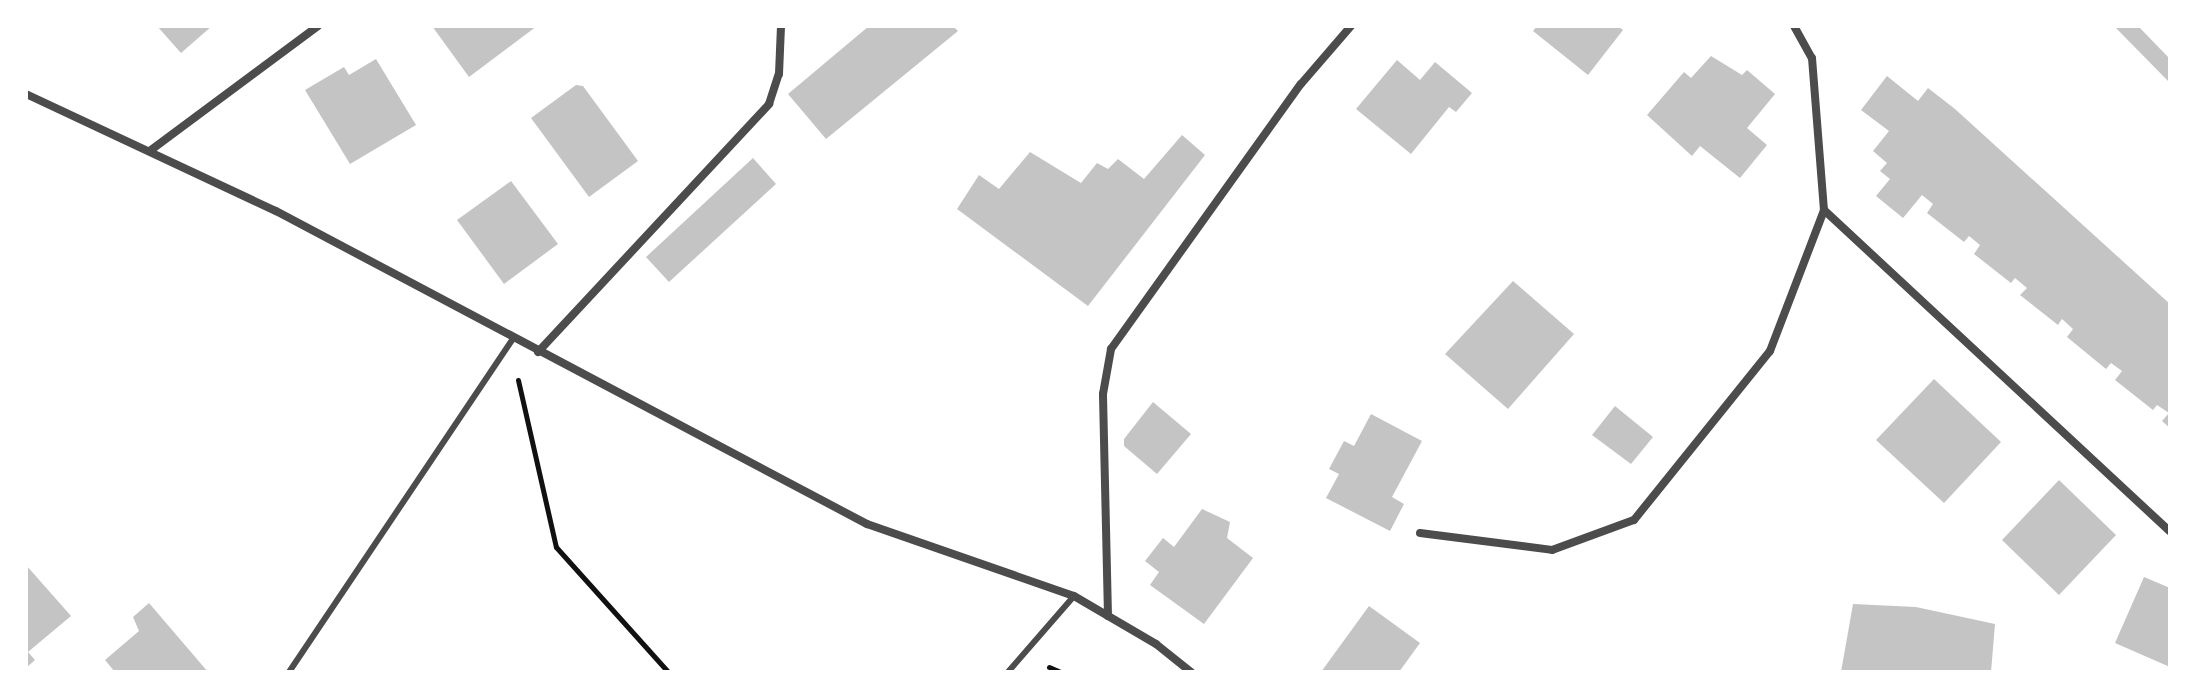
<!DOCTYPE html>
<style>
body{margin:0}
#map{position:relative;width:2196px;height:698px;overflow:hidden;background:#fff;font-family:"Roboto Serif",serif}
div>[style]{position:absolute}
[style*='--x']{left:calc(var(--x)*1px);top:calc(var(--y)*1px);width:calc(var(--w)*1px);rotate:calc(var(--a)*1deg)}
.building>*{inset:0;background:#c4c4c4}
.path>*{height:5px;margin:-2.5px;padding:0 2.5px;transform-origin:2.5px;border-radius:2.5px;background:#111}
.service>*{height:6px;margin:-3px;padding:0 3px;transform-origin:3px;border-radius:3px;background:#4c4c4c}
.minor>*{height:8px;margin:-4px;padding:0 4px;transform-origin:4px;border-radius:4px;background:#4c4c4c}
span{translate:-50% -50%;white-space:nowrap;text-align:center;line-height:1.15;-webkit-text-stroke:6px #fff;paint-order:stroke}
.frame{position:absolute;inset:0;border:28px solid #fff;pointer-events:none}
</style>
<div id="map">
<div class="building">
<i style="clip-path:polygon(157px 26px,212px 26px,181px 53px)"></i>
<i style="clip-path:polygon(432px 26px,537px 26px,469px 77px)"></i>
<i style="clip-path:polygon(869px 26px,953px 26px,958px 31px,826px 139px,788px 94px)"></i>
<i style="clip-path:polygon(1537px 26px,1618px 26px,1623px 30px,1588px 75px,1533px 31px)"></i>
<i style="clip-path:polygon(2114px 26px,2138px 26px,2170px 59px,2170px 83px)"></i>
<i style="clip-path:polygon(1711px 56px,1742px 75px,1747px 70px,1775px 94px,1747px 128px,1767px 145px,1740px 178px,1700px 146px,1692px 156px,1647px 115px,1684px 72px,1691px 78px)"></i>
<i style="clip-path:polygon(376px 59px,416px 125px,350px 164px,305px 90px,344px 67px,349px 75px)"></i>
<i style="clip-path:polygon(1397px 60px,1420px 80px,1435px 62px,1472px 93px,1456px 112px,1449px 107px,1411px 154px,1356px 109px)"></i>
<i style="clip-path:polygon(1887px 76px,1918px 101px,1928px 88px,1955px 109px,2170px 304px,2170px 428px,2162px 421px,2169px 413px,2157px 405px,2153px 410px,2115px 380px,2122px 371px,2111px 363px,2106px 369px,2067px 337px,2073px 329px,2062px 319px,2058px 325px,2020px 295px,2027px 288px,2015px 278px,2011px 283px,1974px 254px,1980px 245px,1969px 236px,1964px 242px,1927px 213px,1933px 204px,1922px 195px,1903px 218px,1876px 196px,1890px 179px,1880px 171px,1887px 163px,1873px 151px,1889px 131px,1861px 110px)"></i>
<i style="clip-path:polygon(576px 85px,583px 86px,638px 161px,589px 197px,531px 118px)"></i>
<i style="clip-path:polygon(1182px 135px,1205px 155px,1088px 306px,957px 209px,979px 175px,999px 189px,1030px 152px,1081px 183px,1097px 163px,1108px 169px,1118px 159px,1144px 179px)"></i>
<i style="clip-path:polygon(753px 158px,776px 184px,669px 282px,646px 257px)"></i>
<i style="clip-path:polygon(511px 181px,558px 244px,504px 284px,457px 220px)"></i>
<i style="clip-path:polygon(1513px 281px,1574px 334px,1508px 409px,1445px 354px)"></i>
<i style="clip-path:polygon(1934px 379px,2001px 442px,1944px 503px,1876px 440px)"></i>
<i style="clip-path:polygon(1153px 402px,1191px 434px,1157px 474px,1124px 446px,1124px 439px)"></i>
<i style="clip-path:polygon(1615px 406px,1653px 437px,1631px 464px,1592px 435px)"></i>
<i style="clip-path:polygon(1371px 414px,1422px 441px,1392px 497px,1404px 504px,1390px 531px,1326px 498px,1339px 474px,1329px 469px,1344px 441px,1354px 446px)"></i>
<i style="clip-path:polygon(2059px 480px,2116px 535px,2059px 595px,2002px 540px)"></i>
<i style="clip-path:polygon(1202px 509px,1230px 522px,1227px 538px,1253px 558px,1204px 624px,1150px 585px,1159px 572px,1145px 561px,1163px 538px,1174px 547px)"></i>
<i style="clip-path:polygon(26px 565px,71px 616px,28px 652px,35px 660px,26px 668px)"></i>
<i style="clip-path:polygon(2144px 577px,2170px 588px,2170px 667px,2115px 643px)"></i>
<i style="clip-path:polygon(149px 603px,208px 672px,115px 672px,105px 660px,139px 631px,133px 617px)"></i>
<i style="clip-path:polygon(1853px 604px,1916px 607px,1995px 624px,1991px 672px,1841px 672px)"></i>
<i style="clip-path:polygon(1369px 606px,1420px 643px,1399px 672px,1321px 672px)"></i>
</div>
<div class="path">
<i style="--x:518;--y:380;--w:171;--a:77.2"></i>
<i style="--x:556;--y:547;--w:168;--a:48.1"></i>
<i style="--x:1049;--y:667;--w:12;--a:24"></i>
</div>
<div class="service">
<i style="--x:289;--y:672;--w:400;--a:-56.1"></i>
<i style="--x:1008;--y:672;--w:101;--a:-49"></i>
</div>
<div class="minor">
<i style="--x:1794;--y:26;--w:37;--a:61"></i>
<i style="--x:1812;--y:58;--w:152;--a:85.5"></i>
<i style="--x:1824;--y:210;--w:472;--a:42.9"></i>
<i style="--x:26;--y:94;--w:276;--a:25.1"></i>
<i style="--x:276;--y:211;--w:669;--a:27.91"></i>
<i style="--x:867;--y:524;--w:219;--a:19.2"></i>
<i style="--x:1074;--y:596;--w:95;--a:30.3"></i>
<i style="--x:1156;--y:644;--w:45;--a:38.7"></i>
<i style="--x:151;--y:150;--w:208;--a:-36.6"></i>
<i style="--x:538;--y:352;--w:339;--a:-47"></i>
<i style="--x:769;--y:104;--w:32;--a:-72"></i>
<i style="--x:779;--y:74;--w:48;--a:-87.6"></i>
<i style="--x:1420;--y:533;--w:133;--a:7.3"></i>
<i style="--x:1552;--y:550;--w:87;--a:-20.1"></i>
<i style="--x:1634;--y:520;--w:217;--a:-51.2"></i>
<i style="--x:1770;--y:351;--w:151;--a:-69"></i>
<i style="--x:1108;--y:616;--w:222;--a:-91.3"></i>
<i style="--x:1103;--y:394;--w:46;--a:-79.9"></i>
<i style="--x:1111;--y:349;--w:326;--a:-54.4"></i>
<i style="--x:1301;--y:84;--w:77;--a:-49.2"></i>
</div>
<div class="frame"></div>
</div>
